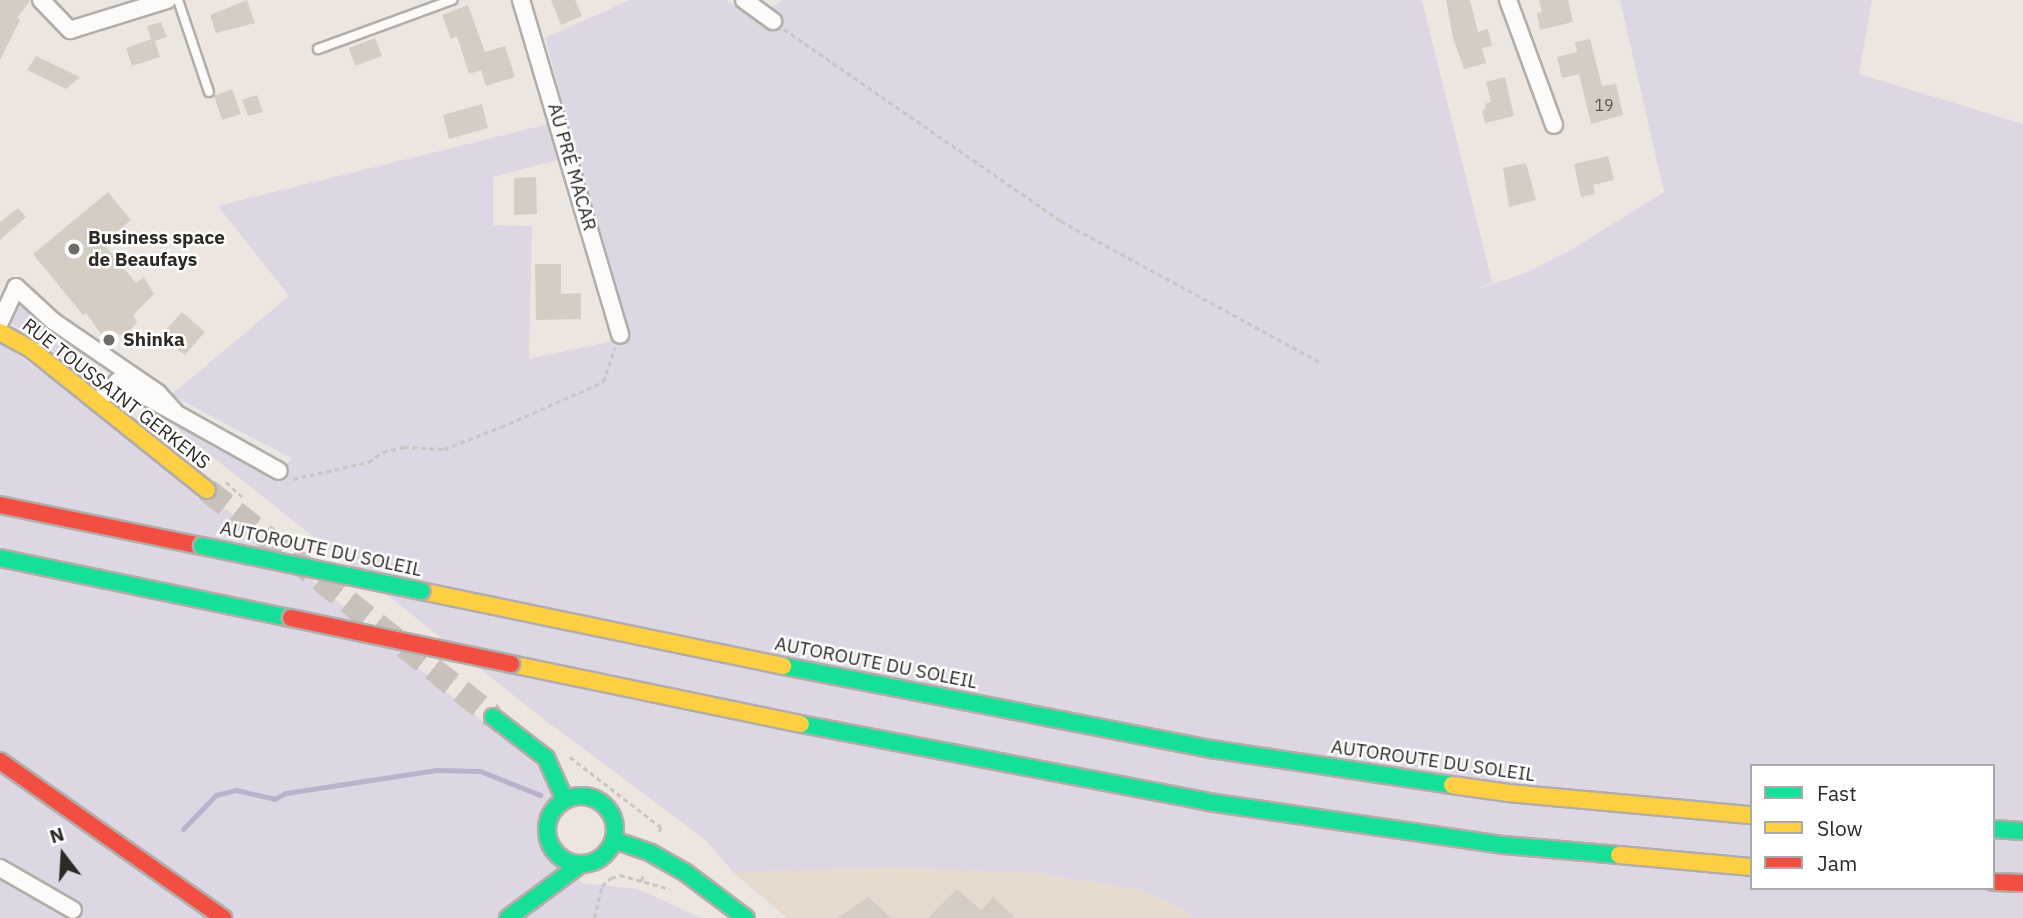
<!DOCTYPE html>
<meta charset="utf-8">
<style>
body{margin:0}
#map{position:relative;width:2023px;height:918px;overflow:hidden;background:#ede6e0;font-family:"IBM Plex Sans",sans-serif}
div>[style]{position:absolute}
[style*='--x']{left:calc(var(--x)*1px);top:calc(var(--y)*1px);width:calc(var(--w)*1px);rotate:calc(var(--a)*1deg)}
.built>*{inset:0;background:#e6d9ce}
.green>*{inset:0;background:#ddd7e3}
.stream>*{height:5px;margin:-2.5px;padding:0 2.5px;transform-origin:2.5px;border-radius:2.5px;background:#bab2ca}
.building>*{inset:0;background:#d5cdc4}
.primary-tunnel>*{height:24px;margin-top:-12px;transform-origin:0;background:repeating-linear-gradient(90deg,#c7c0bb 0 24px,transparent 0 36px)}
.path>*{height:2.5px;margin-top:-1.25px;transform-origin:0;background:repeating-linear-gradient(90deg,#c8c6c3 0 5px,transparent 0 8.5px)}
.roads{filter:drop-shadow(2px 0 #b2ada8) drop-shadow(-2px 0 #b2ada8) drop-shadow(0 2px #b2ada8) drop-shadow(0 -2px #b2ada8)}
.lane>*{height:8px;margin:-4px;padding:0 4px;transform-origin:4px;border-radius:4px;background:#fcfbfa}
.street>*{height:16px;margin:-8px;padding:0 8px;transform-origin:8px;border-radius:8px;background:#fcfbfa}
.fast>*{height:16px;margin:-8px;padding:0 8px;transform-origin:8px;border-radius:8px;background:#16e098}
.fast>.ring{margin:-8px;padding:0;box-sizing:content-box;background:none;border:16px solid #16e098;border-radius:50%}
.slow>*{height:16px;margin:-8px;padding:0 8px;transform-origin:8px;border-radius:8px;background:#ffcf43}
.jam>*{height:16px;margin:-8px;padding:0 8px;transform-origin:8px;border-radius:8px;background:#f24e42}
.bridges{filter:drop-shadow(2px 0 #b2ada8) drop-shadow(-2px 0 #b2ada8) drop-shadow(0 2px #b2ada8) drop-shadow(0 -2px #b2ada8)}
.fast-bridge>*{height:16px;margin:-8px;padding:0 8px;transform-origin:8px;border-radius:8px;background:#16e098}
.jam-bridge>*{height:16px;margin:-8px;padding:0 8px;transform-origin:8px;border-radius:8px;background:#f24e42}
.dots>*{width:19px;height:19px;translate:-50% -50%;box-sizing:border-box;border:4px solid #fff;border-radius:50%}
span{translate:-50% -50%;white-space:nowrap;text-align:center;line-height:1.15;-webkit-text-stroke:5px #fff;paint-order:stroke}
.number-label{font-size:16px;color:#5a544f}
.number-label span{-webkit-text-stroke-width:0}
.street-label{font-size:19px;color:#2d2925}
.poi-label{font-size:19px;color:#2d2925;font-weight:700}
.left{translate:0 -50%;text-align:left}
.legend{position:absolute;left:1750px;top:764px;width:245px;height:126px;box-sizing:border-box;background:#fff;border:2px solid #aba9a8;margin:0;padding:9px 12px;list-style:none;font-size:21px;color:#2d2925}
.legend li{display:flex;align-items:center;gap:14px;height:35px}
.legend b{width:35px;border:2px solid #aba9a8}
.north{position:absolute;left:28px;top:820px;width:70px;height:70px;-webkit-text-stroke:5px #fff;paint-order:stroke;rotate:343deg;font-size:19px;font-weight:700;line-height:28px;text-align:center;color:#2d2925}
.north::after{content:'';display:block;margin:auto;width:24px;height:32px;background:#2d2925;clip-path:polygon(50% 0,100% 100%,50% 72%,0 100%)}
</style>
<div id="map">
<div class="built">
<i style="clip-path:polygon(892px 867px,1036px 873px,1140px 890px,1181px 908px,1192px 918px,787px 918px,733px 872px)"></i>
</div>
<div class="green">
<i style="clip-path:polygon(evenodd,630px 0,727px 0,752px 19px,783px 0,1422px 0,1492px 282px,1478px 289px,1526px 273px,1571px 250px,1664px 192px,1620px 0,1872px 0,1859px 74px,2023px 124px,2023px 918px,1192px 918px,1181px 908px,1140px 890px,1036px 873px,892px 867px,733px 872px,707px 841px,546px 721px,180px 431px,170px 415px,278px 477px,291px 458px,171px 395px,289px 296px,218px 206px,556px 122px,566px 158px,493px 177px,493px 225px,532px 226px,529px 359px,627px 338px,545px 38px,630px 0,1752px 766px,1993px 766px,1993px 888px,1752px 888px,1752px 766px)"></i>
<i style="clip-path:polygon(13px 298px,87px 367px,81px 373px,31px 335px,5px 321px)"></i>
<i style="clip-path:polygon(0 342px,199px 487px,537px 766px,553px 793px,541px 826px,547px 849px,582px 883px,638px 889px,701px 918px,0 918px)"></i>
</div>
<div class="stream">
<i style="--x:183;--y:829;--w:47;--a:-45.9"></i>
<i style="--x:216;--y:795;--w:21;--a:-14"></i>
<i style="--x:236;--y:790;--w:39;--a:13"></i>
<i style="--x:274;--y:799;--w:13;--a:-27"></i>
<i style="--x:286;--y:793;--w:152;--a:-8.7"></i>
<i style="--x:436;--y:770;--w:44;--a:1.3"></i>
<i style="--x:480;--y:771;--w:65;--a:21.8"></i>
</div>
<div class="building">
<i style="clip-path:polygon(0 0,31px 0,17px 18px,20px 20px,0 60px)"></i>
<i style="clip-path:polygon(247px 0,255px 23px,216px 33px,210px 15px)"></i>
<i style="clip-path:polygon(551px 0,575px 0,582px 16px,561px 25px)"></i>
<i style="clip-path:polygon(1446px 0,1470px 0,1478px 32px,1488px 29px,1492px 46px,1482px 48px,1486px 63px,1464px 69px,1453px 38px)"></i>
<i style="clip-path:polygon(1539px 0,1568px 0,1573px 22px,1540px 30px,1537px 13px,1542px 12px)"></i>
<i style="clip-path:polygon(468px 5px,485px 52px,505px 46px,515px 77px,486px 86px,481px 70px,469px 74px,457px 36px,451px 39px,442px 15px)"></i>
<i style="clip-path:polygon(161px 22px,167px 37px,155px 41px,160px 57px,132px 66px,126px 48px,151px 39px,147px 26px)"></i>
<i style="clip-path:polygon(375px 38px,382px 56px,355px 66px,349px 48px)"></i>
<i style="clip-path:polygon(1590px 39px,1602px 86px,1616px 84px,1623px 115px,1591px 124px,1579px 74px,1562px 78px,1557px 57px,1577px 52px,1575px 42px)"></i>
<i style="clip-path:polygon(36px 56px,80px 77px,66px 89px,27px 70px)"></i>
<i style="clip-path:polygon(1505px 77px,1514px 116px,1485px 123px,1482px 110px,1486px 109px,1485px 104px,1491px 102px,1486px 82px)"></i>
<i style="clip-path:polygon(232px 89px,241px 114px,222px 120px,214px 96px)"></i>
<i style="clip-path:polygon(257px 95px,263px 112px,248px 116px,242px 100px)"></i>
<i style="clip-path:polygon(482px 104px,488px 128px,449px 139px,443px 115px)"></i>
<i style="clip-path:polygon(1608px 156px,1614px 180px,1593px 185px,1595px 194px,1581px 197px,1574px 164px)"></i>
<i style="clip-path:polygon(1526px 163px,1536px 200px,1509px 207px,1503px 168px)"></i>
<i style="clip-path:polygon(536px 177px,537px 214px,514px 215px,514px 178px)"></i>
<i style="clip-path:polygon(108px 192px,131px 220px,103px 243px,136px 283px,144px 277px,154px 294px,133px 315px,137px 322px,125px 337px,113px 331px,104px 338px,86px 313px,83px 315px,33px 254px)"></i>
<i style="clip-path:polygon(18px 208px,26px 217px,0 240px,0 222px)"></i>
<i style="clip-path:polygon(535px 264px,561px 264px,561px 294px,581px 293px,581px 319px,536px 320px)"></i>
<i style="clip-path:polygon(182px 312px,205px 332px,185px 355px,160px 336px)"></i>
<i style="clip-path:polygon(957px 889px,981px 910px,993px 897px,1015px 918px,928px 918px)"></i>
<i style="clip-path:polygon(868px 897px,892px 918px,838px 918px)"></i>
</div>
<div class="primary-tunnel">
<i style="--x:207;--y:490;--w:365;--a:38.4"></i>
</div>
<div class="path">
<i style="--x:784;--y:29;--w:337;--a:34.7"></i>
<i style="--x:1061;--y:221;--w:296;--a:28.6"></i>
<i style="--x:293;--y:479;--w:77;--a:-12.8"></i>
<i style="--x:368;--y:462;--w:18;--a:-34"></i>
<i style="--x:383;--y:452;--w:22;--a:-13"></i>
<i style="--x:404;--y:447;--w:40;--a:2.9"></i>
<i style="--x:444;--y:449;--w:61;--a:-21.1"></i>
<i style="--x:501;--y:427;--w:111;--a:-23.8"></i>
<i style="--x:603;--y:382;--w:36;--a:-71"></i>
<i style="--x:226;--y:482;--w:24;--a:42"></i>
<i style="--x:570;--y:757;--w:115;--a:37.6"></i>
<i style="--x:661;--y:827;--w:7;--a:106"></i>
<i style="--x:641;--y:881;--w:9;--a:-69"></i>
<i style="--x:594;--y:918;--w:33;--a:-76"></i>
<i style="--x:602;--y:886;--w:12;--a:-42"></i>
<i style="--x:611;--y:878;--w:9;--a:-18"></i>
<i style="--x:620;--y:875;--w:52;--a:15.6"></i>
</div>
<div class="roads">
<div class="lane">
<i style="--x:178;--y:0;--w:97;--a:71.4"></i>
<i style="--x:318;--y:49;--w:143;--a:-20.1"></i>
</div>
<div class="street">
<i style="--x:41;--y:0;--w:42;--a:46"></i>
<i style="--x:70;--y:30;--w:102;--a:-17.2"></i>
<i style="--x:521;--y:0;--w:349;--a:73.5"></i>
<i style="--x:744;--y:0;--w:36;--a:36"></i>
<i style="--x:1508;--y:0;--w:133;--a:69.8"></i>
<i style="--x:0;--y:322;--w:38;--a:-65"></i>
<i style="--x:16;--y:287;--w:50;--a:42.6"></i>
<i style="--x:53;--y:321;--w:127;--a:34.4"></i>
<i style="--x:158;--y:393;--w:25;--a:48"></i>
<i style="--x:97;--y:402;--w:30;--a:-45"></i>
<i style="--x:118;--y:381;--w:184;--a:29.2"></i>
<i style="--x:0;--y:868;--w:84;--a:29.9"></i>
</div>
<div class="fast">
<i style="--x:0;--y:558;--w:297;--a:11.7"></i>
<i style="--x:783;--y:666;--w:436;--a:11"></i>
<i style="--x:1211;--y:749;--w:244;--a:8.5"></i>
<i style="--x:493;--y:717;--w:67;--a:37.7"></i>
<i style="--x:546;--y:758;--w:46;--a:65.7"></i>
<i style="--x:801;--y:724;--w:414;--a:10.8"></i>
<i style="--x:1208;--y:802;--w:299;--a:8.3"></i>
<i style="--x:1504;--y:845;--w:115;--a:5"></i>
<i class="ring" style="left:547px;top:796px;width:52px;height:52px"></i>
<i style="--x:1993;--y:829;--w:30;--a:4"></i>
<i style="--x:614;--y:840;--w:39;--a:19"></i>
<i style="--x:651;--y:853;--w:40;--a:29.7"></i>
<i style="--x:686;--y:873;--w:75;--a:36.9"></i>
<i style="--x:508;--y:918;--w:91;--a:-36.5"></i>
</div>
<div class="slow">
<i style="--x:0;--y:332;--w:37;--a:29"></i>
<i style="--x:32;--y:350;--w:224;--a:38.7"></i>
<i style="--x:421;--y:591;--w:370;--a:11.7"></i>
<i style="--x:511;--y:664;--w:296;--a:11.7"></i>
<i style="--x:1452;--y:785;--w:57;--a:8.1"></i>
<i style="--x:1508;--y:793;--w:245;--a:5.2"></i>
<i style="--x:1619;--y:855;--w:134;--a:5.2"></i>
</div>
<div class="jam">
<i style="--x:0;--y:505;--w:206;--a:11.5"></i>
<i style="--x:0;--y:761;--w:273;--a:35.1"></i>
<i style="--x:1993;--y:882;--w:30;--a:2"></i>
</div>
</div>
<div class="bridges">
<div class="fast-bridge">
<i style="--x:202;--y:546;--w:224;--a:11.6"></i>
</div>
<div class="jam-bridge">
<i style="--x:291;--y:618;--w:225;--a:11.8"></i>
</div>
</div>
<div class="dots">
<i style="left:74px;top:249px;background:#706b66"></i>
<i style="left:109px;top:340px;background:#706b66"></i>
</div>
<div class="number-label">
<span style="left:1604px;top:105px">19</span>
</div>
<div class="street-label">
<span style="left:572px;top:167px;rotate:74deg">AU PRÉ MACAR</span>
<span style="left:116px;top:394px;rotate:38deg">RUE TOUSSAINT GERKENS</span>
<span style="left:321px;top:549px;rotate:12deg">AUTOROUTE DU SOLEIL</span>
<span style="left:876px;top:663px;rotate:11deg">AUTOROUTE DU SOLEIL</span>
<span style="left:1433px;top:761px;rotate:8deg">AUTOROUTE DU SOLEIL</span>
</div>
<div class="poi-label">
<span class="left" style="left:88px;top:249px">Business space<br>de Beaufays</span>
<span class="left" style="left:123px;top:340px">Shinka</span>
</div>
<ul class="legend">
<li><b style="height:9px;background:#16e098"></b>Fast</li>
<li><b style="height:9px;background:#ffcf43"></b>Slow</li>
<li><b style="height:9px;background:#f24e42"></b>Jam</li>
</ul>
<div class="north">N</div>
</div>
